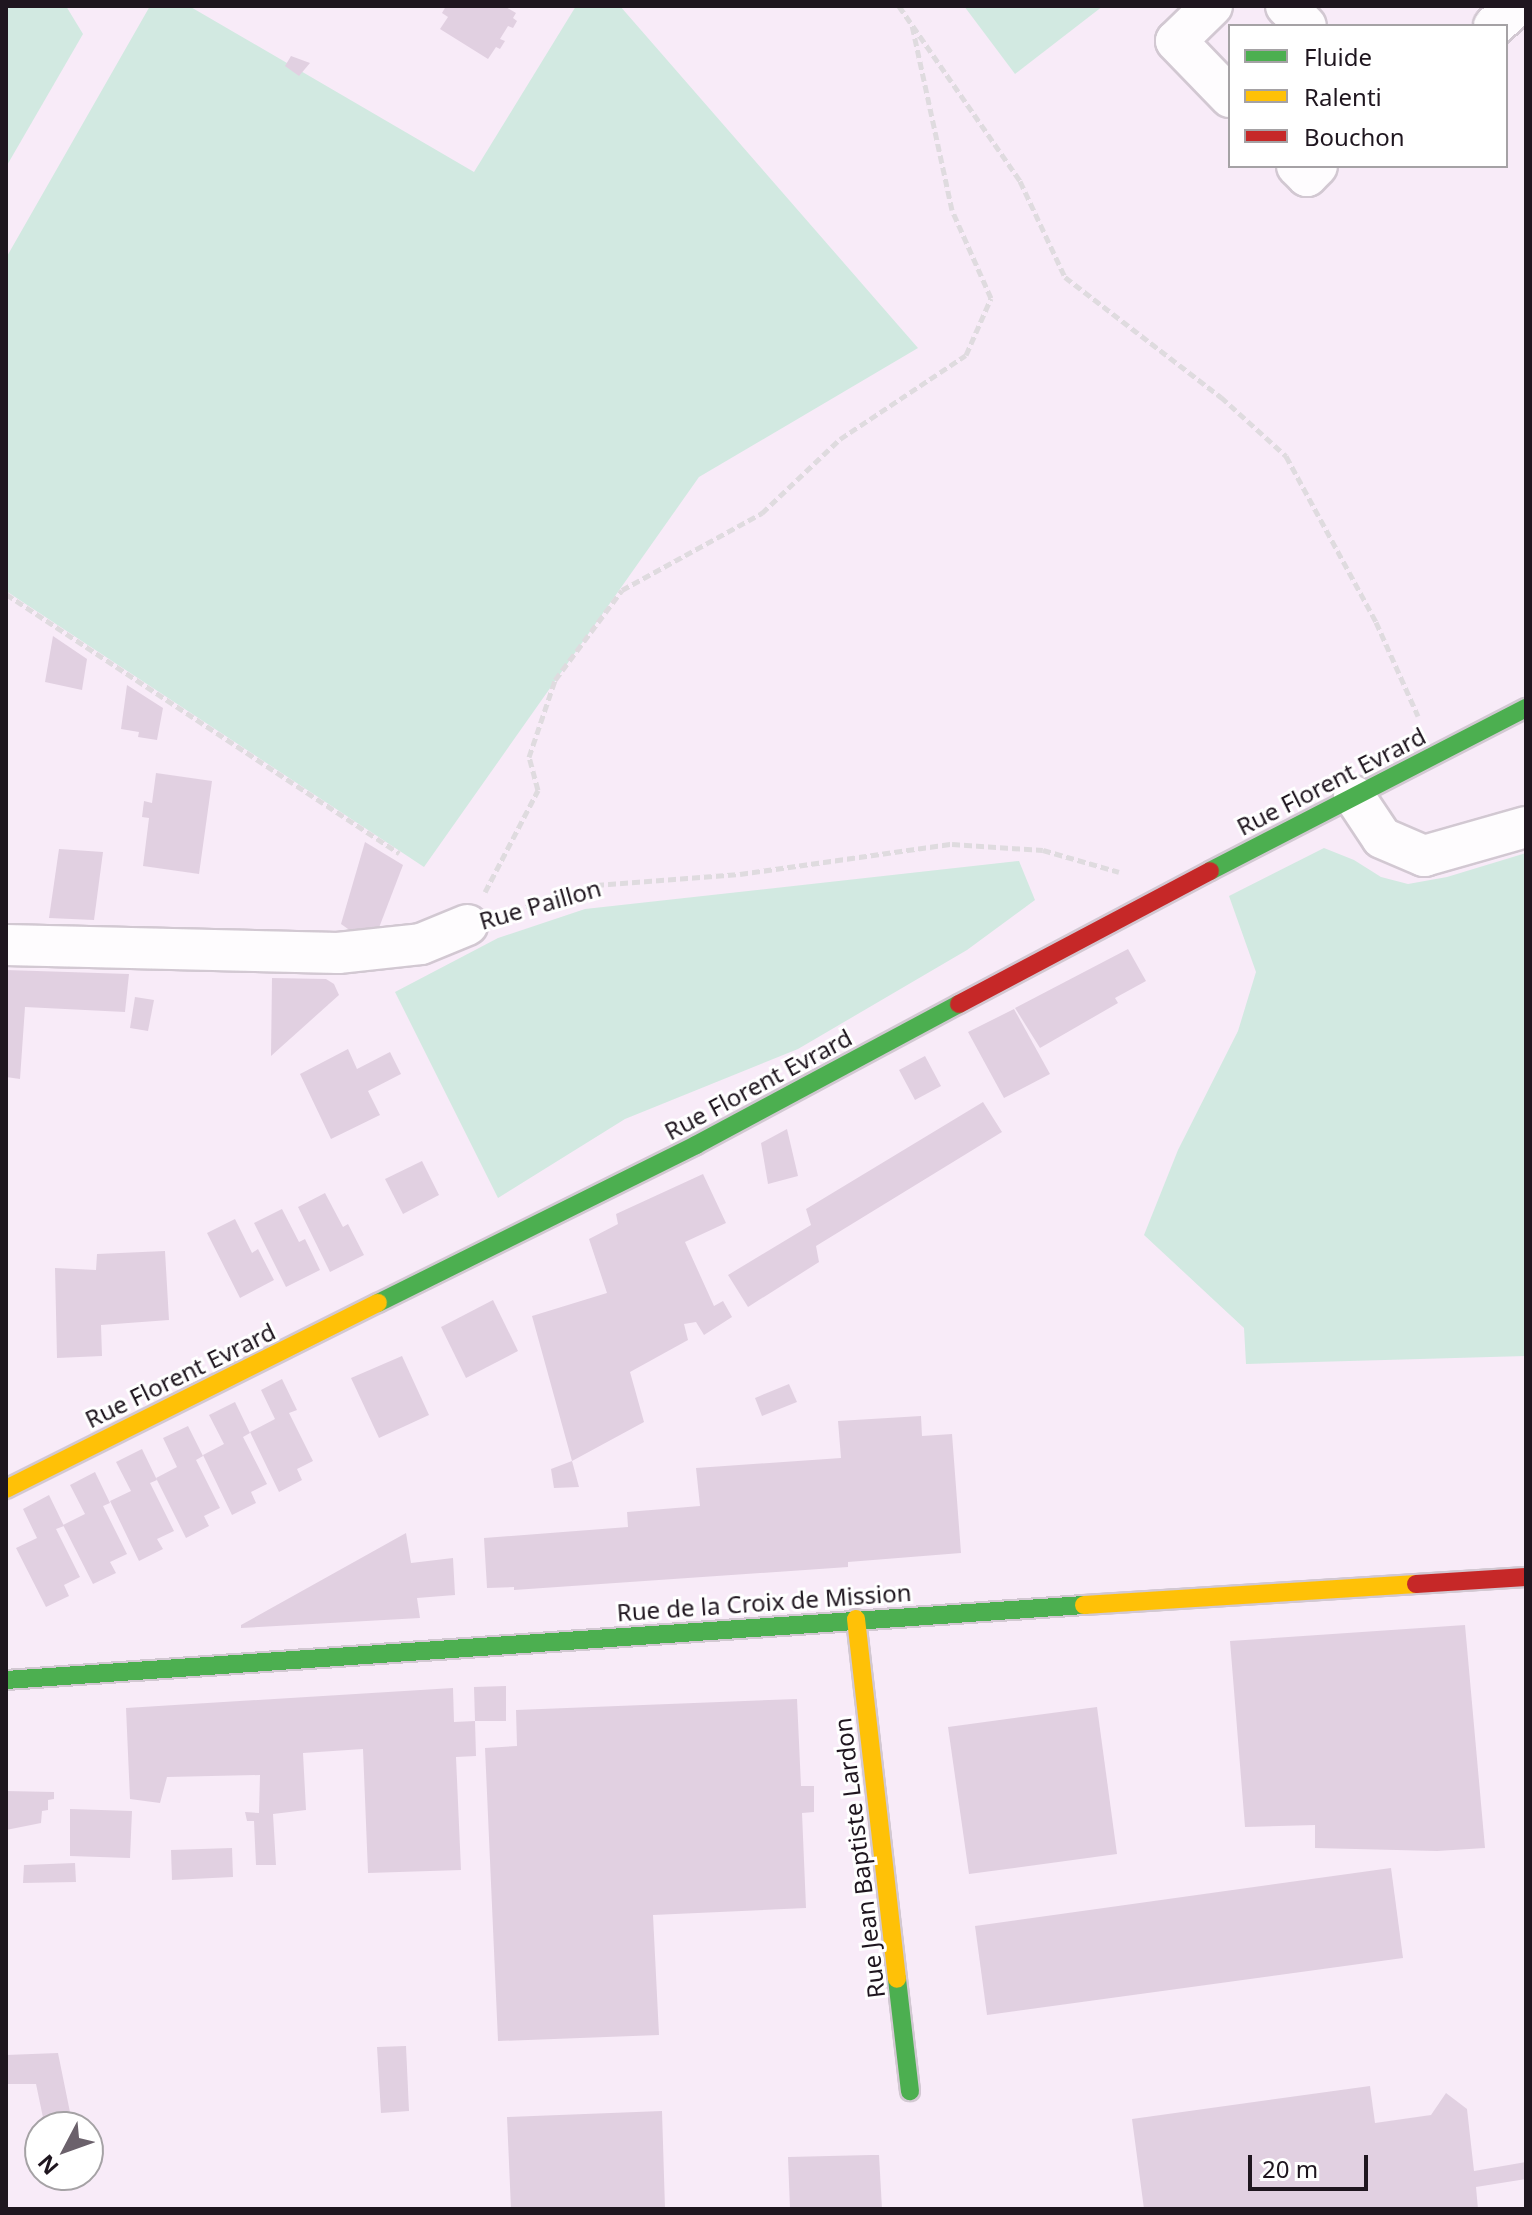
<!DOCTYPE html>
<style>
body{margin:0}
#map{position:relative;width:1532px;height:2215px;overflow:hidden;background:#f8ebf8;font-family:"Noto Sans",sans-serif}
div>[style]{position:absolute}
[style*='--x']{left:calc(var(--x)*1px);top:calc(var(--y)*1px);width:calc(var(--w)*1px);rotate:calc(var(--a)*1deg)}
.green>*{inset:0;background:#d2e9e1}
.building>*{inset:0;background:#e1d0e1}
.path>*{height:5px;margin-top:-2.5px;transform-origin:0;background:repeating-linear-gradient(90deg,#dfdbdf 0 8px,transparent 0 12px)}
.roads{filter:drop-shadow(2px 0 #d2c8d2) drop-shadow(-2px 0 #d2c8d2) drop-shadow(0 2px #d2c8d2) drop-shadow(0 -2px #d2c8d2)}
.street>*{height:40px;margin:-20px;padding:0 20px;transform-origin:20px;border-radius:20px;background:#fefcfe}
.fast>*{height:18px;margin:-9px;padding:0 9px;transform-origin:9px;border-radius:9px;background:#4caf50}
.slow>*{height:18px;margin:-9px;padding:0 9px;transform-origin:9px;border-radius:9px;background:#ffc107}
.jam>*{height:18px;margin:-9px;padding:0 9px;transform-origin:9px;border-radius:9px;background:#c62828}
span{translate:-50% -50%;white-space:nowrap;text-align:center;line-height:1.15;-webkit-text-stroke:6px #fff;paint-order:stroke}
.street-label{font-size:24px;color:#1f161f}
.frame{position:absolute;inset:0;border:8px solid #1f161f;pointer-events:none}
.legend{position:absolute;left:1228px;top:24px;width:280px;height:144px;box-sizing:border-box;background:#fff;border:2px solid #a5a2a5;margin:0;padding:10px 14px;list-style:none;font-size:24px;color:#1f161f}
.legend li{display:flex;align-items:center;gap:16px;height:40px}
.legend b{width:40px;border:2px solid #a5a2a5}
.north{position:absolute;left:24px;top:2111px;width:80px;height:80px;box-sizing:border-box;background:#fff;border:2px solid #a5a2a5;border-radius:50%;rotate:229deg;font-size:22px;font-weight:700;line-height:32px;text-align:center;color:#1f161f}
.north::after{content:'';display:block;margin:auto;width:28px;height:36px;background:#6b616b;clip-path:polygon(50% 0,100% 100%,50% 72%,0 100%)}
.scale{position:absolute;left:1248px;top:2155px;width:120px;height:36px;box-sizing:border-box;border:4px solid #1f161f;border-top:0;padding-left:10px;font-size:24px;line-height:28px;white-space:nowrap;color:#1f161f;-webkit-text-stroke:6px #fff;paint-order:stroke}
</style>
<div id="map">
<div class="green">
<i style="clip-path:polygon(6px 6px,66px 6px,83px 34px,6px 167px)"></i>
<i style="clip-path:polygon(150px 6px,189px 6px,474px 172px,576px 6px,620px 6px,918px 348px,699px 477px,424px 867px,6px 591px,6px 258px)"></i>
<i style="clip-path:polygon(964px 6px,1103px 6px,1015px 74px)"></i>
<i style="clip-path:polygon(1324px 848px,1354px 860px,1381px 877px,1408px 884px,1447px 877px,1526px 853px,1526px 1356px,1246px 1364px,1244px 1328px,1144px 1235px,1178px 1150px,1238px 1031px,1256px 972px,1229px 896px)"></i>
<i style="clip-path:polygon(1019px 861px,1035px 900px,967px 950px,798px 1049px,625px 1119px,498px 1198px,395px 992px,498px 938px,585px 909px)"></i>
</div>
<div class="building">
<i style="clip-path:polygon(446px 6px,504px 6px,516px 13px,513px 18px,517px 21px,513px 28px,508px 26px,500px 39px,505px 41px,500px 49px,496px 47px,488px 59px,440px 29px,448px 17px,442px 13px)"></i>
<i style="clip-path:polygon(291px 56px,310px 63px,299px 76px,285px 66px)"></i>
<i style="clip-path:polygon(53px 636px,87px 659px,82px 690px,45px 682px)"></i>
<i style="clip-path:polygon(127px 685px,163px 708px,157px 740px,138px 737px,139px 732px,121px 729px)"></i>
<i style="clip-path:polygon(156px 773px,212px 781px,199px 874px,143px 866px,149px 818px,142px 817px,144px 801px,152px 803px)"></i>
<i style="clip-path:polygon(365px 842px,403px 865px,372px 946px,341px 924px)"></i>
<i style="clip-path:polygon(59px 849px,103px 852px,94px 920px,49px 918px)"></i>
<i style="clip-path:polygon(1128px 949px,1146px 981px,1115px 998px,1118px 1003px,1040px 1048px,1015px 1008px)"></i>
<i style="clip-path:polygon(6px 970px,129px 974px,125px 1012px,25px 1007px,20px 1079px,6px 1077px)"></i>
<i style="clip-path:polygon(272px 978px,326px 979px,334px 984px,339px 995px,271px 1056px)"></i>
<i style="clip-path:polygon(135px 997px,154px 1000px,148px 1031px,130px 1028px)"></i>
<i style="clip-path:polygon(1014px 1009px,1050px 1074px,1004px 1098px,968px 1032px)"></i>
<i style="clip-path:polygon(348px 1049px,357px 1069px,390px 1052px,401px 1074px,368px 1091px,380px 1115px,331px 1139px,300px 1074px)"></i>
<i style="clip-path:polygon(925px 1056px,941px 1086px,915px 1100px,899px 1070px)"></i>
<i style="clip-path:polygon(983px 1102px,1002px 1132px,816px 1246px,819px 1262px,748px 1307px,728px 1275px,811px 1225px,806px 1209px)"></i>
<i style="clip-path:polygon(787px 1129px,798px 1176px,768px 1184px,761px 1143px)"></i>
<i style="clip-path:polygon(422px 1161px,439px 1195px,403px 1214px,385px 1179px)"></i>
<i style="clip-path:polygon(703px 1174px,726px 1223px,685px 1242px,714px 1306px,723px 1301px,732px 1317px,704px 1335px,696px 1322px,684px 1324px,688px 1340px,630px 1372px,644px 1422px,572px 1461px,532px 1316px,607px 1293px,589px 1239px,618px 1224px,616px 1214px)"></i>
<i style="clip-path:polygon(325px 1193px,343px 1227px,348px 1224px,364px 1255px,330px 1272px,298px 1207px)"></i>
<i style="clip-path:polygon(282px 1209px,299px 1242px,305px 1239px,320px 1270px,286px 1287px,254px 1223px)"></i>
<i style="clip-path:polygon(235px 1219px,252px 1253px,258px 1249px,274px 1280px,240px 1298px,207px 1233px)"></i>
<i style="clip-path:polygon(165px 1251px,169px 1320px,101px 1325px,102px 1356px,57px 1358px,55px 1268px,96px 1270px,97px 1254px)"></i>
<i style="clip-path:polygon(493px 1300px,518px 1351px,466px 1378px,441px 1327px)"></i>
<i style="clip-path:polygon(402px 1356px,429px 1415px,379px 1438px,351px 1378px)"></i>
<i style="clip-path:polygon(282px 1379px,297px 1410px,289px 1413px,313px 1461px,297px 1469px,302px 1480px,279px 1492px,250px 1432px,275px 1419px,261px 1390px)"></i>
<i style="clip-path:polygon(789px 1384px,797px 1402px,762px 1416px,755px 1398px)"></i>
<i style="clip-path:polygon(235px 1402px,250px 1433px,243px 1437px,267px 1484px,251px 1492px,256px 1503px,232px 1515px,203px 1455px,224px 1444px,209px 1415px)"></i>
<i style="clip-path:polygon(921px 1416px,922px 1436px,952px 1434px,961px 1553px,848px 1562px,848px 1567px,514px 1590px,514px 1587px,487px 1588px,484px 1538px,628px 1527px,627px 1512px,700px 1506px,696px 1468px,841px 1458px,838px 1421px)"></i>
<i style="clip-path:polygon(188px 1426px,203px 1456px,196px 1460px,220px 1508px,204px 1516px,209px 1526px,186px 1538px,156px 1478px,177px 1467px,163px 1438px)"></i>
<i style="clip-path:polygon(142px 1449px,157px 1480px,150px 1483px,174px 1531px,157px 1539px,163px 1549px,139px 1561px,110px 1501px,131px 1491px,116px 1462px)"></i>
<i style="clip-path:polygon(572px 1461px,579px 1487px,554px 1488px,551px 1469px)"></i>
<i style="clip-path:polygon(95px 1472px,110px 1503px,103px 1506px,127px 1554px,110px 1562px,116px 1573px,93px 1584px,63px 1525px,85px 1514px,70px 1485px)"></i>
<i style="clip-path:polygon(49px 1495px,64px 1526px,56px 1529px,80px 1577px,64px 1585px,69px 1596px,46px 1607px,16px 1548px,37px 1538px,23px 1509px)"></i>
<i style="clip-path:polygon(406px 1533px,411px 1563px,453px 1558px,455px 1595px,417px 1598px,420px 1618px,241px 1628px,241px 1625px)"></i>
<i style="clip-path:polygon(1465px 1625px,1485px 1848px,1437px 1851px,1315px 1848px,1315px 1825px,1245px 1827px,1230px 1641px)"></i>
<i style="clip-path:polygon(506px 1686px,506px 1721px,475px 1721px,474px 1687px)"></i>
<i style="clip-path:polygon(453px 1688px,454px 1722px,475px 1721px,476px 1756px,456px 1757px,461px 1870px,368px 1873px,363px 1749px,303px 1753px,306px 1810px,273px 1814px,276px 1865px,256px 1865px,254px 1821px,247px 1821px,245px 1812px,259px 1813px,260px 1775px,167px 1777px,160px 1803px,130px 1799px,126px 1708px)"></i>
<i style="clip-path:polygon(797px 1699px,801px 1786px,814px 1786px,814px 1812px,802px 1813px,806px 1908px,653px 1915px,659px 2035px,498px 2041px,485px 1748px,517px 1746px,516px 1710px)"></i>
<i style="clip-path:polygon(1097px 1707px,1117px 1854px,969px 1874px,948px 1727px)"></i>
<i style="clip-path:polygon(6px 1791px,54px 1792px,54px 1799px,48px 1800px,48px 1810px,42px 1811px,41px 1823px,6px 1830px)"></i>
<i style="clip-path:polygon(70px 1809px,132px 1811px,130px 1858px,70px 1856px)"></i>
<i style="clip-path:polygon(232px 1848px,233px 1877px,172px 1880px,171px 1850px)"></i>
<i style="clip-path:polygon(75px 1863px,76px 1882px,23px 1883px,24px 1865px)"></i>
<i style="clip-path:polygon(1391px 1868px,1403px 1958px,987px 2015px,975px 1926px)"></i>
<i style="clip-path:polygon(406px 2046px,409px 2111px,381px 2113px,377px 2047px)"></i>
<i style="clip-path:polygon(58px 2053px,73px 2127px,45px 2127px,36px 2084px,6px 2084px,6px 2055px)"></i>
<i style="clip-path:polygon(1370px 2086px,1375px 2123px,1431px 2115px,1446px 2093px,1467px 2109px,1474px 2171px,1526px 2162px,1526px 2179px,1476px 2187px,1478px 2209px,1144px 2209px,1132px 2119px)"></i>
<i style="clip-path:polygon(662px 2111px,665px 2209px,511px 2209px,507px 2117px)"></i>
<i style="clip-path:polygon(871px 2155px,879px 2155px,882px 2209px,790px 2209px,788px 2157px)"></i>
</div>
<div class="path">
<i style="--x:899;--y:6;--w:213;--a:55.3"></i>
<i style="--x:1020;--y:181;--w:106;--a:64.9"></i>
<i style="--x:1065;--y:277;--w:197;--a:37.6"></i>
<i style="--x:1221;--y:397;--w:88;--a:42.2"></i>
<i style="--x:1286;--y:456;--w:189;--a:61.5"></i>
<i style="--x:1376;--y:622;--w:103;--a:65.9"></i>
<i style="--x:6;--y:594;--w:471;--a:33.4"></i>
<i style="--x:485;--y:892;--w:115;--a:-62.5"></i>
<i style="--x:538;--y:790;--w:34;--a:-105"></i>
<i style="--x:529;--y:757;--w:81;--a:-71.3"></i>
<i style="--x:555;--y:680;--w:112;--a:-53.3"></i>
<i style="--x:622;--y:590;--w:160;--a:-28.8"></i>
<i style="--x:762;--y:513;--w:108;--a:-43.5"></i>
<i style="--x:840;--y:439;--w:151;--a:-33.7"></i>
<i style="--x:966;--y:355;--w:62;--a:-66.3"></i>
<i style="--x:991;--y:298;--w:96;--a:-113.9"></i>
<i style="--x:952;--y:210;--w:189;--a:-102.2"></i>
<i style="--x:503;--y:914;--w:97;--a:-17.3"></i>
<i style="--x:596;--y:885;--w:144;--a:-4.4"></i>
<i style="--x:740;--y:874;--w:214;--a:-8.1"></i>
<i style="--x:952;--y:844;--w:91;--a:3.8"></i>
<i style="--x:1043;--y:850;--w:79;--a:16.1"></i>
</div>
<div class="roads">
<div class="street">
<i style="--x:1212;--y:6;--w:50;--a:135.8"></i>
<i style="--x:1176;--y:41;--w:78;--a:46"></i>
<i style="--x:1286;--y:6;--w:28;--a:45"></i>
<i style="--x:1494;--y:26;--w:30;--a:-42"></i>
<i style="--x:1297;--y:166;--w:14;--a:45"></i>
<i style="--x:1307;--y:176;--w:14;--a:-45"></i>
<i style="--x:1354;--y:796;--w:50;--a:56.3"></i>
<i style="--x:1382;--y:838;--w:46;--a:23.2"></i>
<i style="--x:1424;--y:856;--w:106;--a:-15.9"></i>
<i style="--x:6;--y:945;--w:332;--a:1.4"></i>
<i style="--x:338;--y:953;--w:83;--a:-6.2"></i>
<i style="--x:421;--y:944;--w:50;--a:-22.4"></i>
</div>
<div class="fast">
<i style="--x:1210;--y:871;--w:356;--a:-27.3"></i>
<i style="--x:378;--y:1303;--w:355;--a:-26.4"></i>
<i style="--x:696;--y:1145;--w:298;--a:-28.2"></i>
<i style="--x:6;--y:1680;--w:1081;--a:-3.98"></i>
<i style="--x:897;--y:1979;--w:113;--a:83.4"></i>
</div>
<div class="slow">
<i style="--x:6;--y:1489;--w:416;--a:-26.6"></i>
<i style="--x:1084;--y:1605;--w:333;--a:-3.6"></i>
<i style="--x:856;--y:1619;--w:362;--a:83.5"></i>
</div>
<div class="jam">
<i style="--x:959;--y:1004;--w:284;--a:-27.9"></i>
<i style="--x:1416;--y:1584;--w:110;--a:-3.6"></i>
</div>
</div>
<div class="street-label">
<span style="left:1331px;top:781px;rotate:-27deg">Rue Florent Evrard</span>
<span style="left:540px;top:904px;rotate:-16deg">Rue Paillon</span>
<span style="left:758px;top:1084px;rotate:-28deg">Rue Florent Evrard</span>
<span style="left:180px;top:1375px;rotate:-26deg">Rue Florent Evrard</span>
<span style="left:764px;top:1602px;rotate:-4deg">Rue de la Croix de Mission</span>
<span style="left:859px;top:1858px;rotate:-97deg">Rue Jean Baptiste Lardon</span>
</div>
<div class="frame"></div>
<ul class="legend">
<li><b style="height:10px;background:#4caf50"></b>Fluide</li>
<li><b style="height:10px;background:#ffc107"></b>Ralenti</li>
<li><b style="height:10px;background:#c62828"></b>Bouchon</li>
</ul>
<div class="north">N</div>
<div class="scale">20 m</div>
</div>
